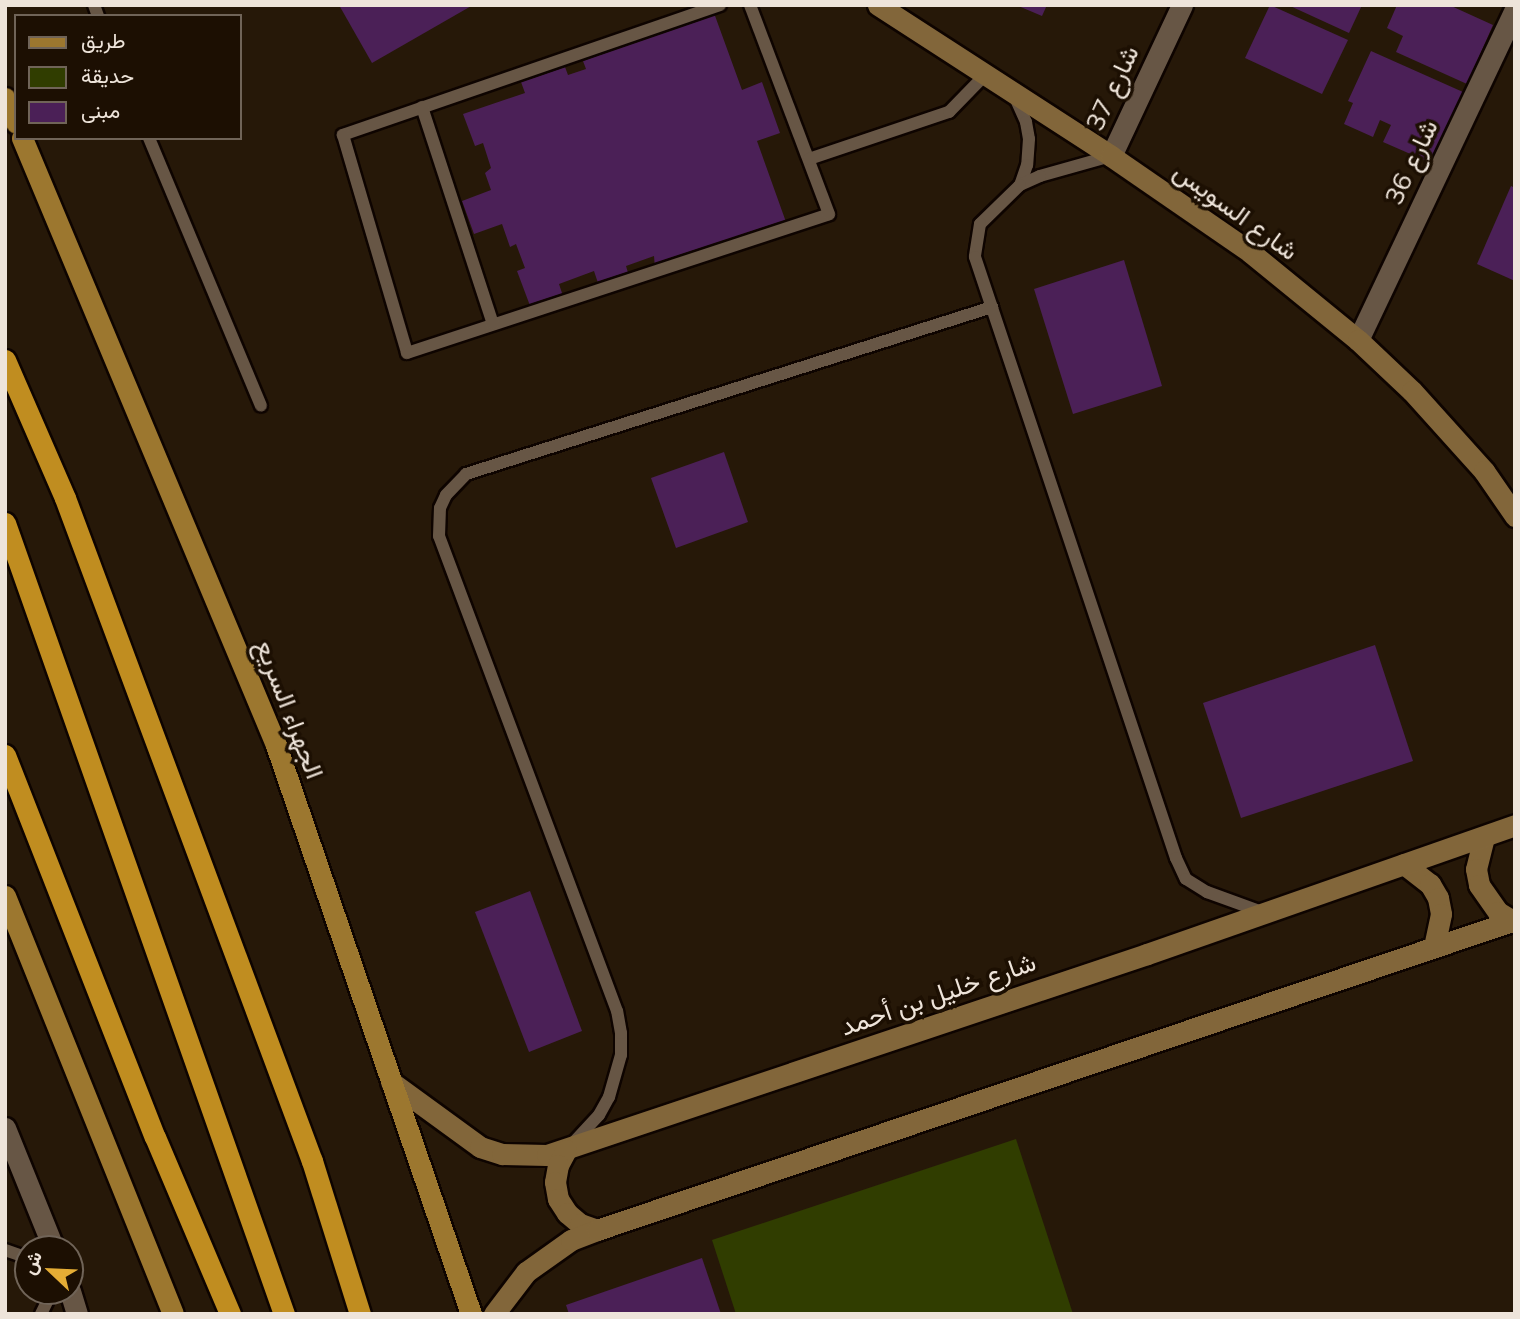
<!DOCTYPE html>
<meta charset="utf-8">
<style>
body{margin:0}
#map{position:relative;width:1520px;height:1319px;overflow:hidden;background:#261808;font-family:Mulish,Vazirmatn,sans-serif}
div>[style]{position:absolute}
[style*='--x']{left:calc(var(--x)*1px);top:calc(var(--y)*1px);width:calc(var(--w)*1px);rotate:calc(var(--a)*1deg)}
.green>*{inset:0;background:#303d00}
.building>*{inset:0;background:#4b2057}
.roads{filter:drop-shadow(2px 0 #0e0400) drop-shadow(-2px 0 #0e0400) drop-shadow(0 2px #0e0400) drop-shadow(0 -2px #0e0400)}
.lane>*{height:12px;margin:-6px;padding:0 6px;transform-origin:6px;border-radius:6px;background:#675645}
.street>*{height:21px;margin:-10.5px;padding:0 10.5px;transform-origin:10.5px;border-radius:10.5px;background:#675645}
.secondary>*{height:21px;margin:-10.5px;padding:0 10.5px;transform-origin:10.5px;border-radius:10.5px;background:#82663a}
.primary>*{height:21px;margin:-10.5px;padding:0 10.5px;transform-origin:10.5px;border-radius:10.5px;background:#9c772f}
.highway>*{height:21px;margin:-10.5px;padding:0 10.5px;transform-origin:10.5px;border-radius:10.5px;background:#c08d20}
span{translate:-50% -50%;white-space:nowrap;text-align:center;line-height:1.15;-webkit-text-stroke:7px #1c0f02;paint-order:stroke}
.street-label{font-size:26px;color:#eee4da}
.frame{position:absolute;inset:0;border:7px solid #eee4da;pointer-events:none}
.legend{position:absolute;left:14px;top:14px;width:228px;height:126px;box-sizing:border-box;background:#1c0f02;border:2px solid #706458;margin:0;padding:9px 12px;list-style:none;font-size:21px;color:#eee4da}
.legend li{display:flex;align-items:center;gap:14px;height:35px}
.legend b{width:35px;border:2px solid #706458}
.north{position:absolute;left:14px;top:1235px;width:70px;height:70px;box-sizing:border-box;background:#1c0f02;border:2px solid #706458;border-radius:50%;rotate:293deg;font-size:19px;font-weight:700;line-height:28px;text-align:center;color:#eee4da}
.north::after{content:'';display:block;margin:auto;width:24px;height:32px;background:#e5ad35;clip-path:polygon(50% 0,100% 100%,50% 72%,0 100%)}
</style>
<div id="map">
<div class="green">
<i style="clip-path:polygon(1016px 1139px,1073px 1314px,736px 1314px,712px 1240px)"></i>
</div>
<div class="building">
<i style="clip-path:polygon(339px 5px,473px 5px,372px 63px)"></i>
<i style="clip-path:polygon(1016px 5px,1047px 5px,1042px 16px)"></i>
<i style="clip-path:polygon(1270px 5px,1348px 40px,1322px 94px,1245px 58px)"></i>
<i style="clip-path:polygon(1288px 5px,1362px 5px,1349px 33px)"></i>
<i style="clip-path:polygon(1397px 5px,1449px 5px,1493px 25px,1467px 84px,1396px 52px,1403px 36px,1387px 28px)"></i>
<i style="clip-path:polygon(714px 13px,742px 90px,762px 82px,780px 133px,757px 141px,786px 222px,655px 269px,654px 256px,626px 266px,629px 276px,599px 286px,594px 271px,559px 284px,564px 299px,532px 311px,517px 271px,525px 268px,516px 244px,510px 247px,502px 224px,474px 234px,462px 201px,491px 190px,485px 173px,491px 168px,483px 143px,475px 146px,463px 114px,525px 93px,521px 82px,565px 67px,568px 75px,586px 69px,583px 61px)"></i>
<i style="clip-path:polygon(1371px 51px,1463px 92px,1431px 163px,1383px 142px,1391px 125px,1380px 120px,1373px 137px,1344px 124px,1353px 103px,1348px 101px)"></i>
<i style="clip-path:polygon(1511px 186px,1515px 188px,1515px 281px,1477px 264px)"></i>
<i style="clip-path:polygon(1124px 260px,1162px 386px,1073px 414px,1034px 289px)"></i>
<i style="clip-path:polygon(724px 452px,748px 522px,676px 548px,651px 478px)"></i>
<i style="clip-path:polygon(1375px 645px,1413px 761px,1241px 818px,1203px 703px)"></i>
<i style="clip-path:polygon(530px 891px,582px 1031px,529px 1052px,475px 912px)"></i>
<i style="clip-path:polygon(702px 1258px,721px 1314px,569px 1314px,566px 1305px)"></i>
</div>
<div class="roads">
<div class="lane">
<i style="--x:94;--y:5;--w:12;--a:70"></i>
<i style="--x:720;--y:5;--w:399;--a:161"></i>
<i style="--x:343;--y:135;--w:227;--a:73.6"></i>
<i style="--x:407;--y:353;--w:444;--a:-18.2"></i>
<i style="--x:829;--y:214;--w:223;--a:-110.7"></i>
<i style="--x:1014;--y:95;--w:30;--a:66"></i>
<i style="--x:1026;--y:122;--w:17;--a:80"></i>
<i style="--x:1029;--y:139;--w:26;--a:94"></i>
<i style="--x:1027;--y:165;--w:21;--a:109"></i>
<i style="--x:422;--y:107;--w:228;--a:71.9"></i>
<i style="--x:149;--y:138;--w:290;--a:67.3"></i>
<i style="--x:1111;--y:156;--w:74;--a:164.3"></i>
<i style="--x:1040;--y:176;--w:22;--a:156"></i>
<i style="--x:1020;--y:185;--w:56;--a:135.7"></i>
<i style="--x:980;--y:224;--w:33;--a:99"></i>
<i style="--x:975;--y:257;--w:634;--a:71.51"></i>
<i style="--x:1176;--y:858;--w:23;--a:65"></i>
<i style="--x:1186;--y:879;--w:25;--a:32"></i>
<i style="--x:1207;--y:892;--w:59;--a:20"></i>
<i style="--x:809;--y:159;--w:148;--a:-18.6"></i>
<i style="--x:949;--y:112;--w:52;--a:-45.8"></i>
<i style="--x:573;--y:1143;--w:38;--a:-47"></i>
<i style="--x:599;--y:1115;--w:21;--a:-61"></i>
<i style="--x:609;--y:1097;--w:44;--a:-74.1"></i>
<i style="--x:621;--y:1055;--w:22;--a:-90"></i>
<i style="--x:621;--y:1033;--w:22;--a:-100"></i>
<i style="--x:617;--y:1011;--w:507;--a:-110.54"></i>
<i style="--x:439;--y:536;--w:28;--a:-88"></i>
<i style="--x:440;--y:508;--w:14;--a:-65"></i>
<i style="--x:446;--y:495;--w:29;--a:-46"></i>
<i style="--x:466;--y:474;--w:552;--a:-17.61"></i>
<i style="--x:5;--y:1250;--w:24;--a:19"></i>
<i style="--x:41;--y:1314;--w:25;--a:-64"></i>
</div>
<div class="street">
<i style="--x:1111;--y:156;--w:167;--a:-64.8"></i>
<i style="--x:1358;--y:340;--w:366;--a:-64.6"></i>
<i style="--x:5;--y:1128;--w:131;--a:68"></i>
<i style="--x:70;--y:1291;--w:24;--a:73"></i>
</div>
<div class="secondary">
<i style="--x:878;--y:5;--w:278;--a:32.9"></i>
<i style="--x:1111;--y:156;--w:169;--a:34.6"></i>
<i style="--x:1250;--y:252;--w:139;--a:39.2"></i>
<i style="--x:1358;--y:340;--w:74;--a:43.4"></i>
<i style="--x:1412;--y:391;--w:108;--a:48"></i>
<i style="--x:1484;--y:471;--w:55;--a:55.4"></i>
<i style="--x:1484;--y:837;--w:33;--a:104"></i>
<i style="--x:1476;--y:869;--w:16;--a:79"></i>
<i style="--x:1479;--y:885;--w:33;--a:55"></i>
<i style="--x:1498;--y:912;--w:17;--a:31"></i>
<i style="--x:1404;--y:864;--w:33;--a:38"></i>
<i style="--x:1430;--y:884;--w:16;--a:60"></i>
<i style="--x:1438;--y:898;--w:16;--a:79"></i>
<i style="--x:1441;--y:914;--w:33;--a:102"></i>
<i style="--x:391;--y:1082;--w:110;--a:36.1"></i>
<i style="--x:480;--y:1147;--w:23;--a:18"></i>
<i style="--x:502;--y:1154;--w:45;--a:1.3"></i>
<i style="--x:547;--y:1155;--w:633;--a:-18.52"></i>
<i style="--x:1147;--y:954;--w:390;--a:-19.3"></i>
<i style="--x:566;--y:1150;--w:17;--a:118"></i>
<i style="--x:558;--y:1165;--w:17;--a:100"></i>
<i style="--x:555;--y:1182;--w:17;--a:80"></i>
<i style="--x:558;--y:1199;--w:17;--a:57"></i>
<i style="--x:567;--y:1213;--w:17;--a:40"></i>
<i style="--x:580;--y:1224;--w:18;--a:19"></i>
<i style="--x:494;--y:1314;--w:53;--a:-52.7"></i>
<i style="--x:526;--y:1272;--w:55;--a:-35.4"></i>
<i style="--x:571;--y:1240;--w:28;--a:-21"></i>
<i style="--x:597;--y:1230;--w:969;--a:-18.66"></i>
</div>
<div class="primary">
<i style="--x:5;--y:98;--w:27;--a:66"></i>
<i style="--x:22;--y:138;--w:658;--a:67.29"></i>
<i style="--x:276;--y:745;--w:601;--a:71.08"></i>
<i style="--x:5;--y:896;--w:450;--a:68.1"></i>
</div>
<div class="highway">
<i style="--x:5;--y:360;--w:150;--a:66.5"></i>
<i style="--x:65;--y:498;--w:708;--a:69.57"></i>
<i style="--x:312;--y:1161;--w:160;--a:72.6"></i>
<i style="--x:5;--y:523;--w:839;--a:70.57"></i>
<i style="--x:5;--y:755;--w:410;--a:68.6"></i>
<i style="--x:155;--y:1137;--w:192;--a:67"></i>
</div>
</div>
<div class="street-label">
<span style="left:1112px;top:88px;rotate:-65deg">شارع 37</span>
<span style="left:1411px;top:162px;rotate:-65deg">شارع 36</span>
<span style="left:1236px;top:211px;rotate:36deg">شارع السويس</span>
<span style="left:290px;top:709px;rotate:69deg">الجهراء السريع</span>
<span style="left:938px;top:994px;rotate:-19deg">شارع خليل بن أحمد</span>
</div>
<div class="frame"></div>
<ul class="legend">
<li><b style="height:9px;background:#9c772f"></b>طريق</li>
<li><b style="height:19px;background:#303d00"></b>حديقة</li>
<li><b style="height:19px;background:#4b2057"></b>مبنى</li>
</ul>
<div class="north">ش</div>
</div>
